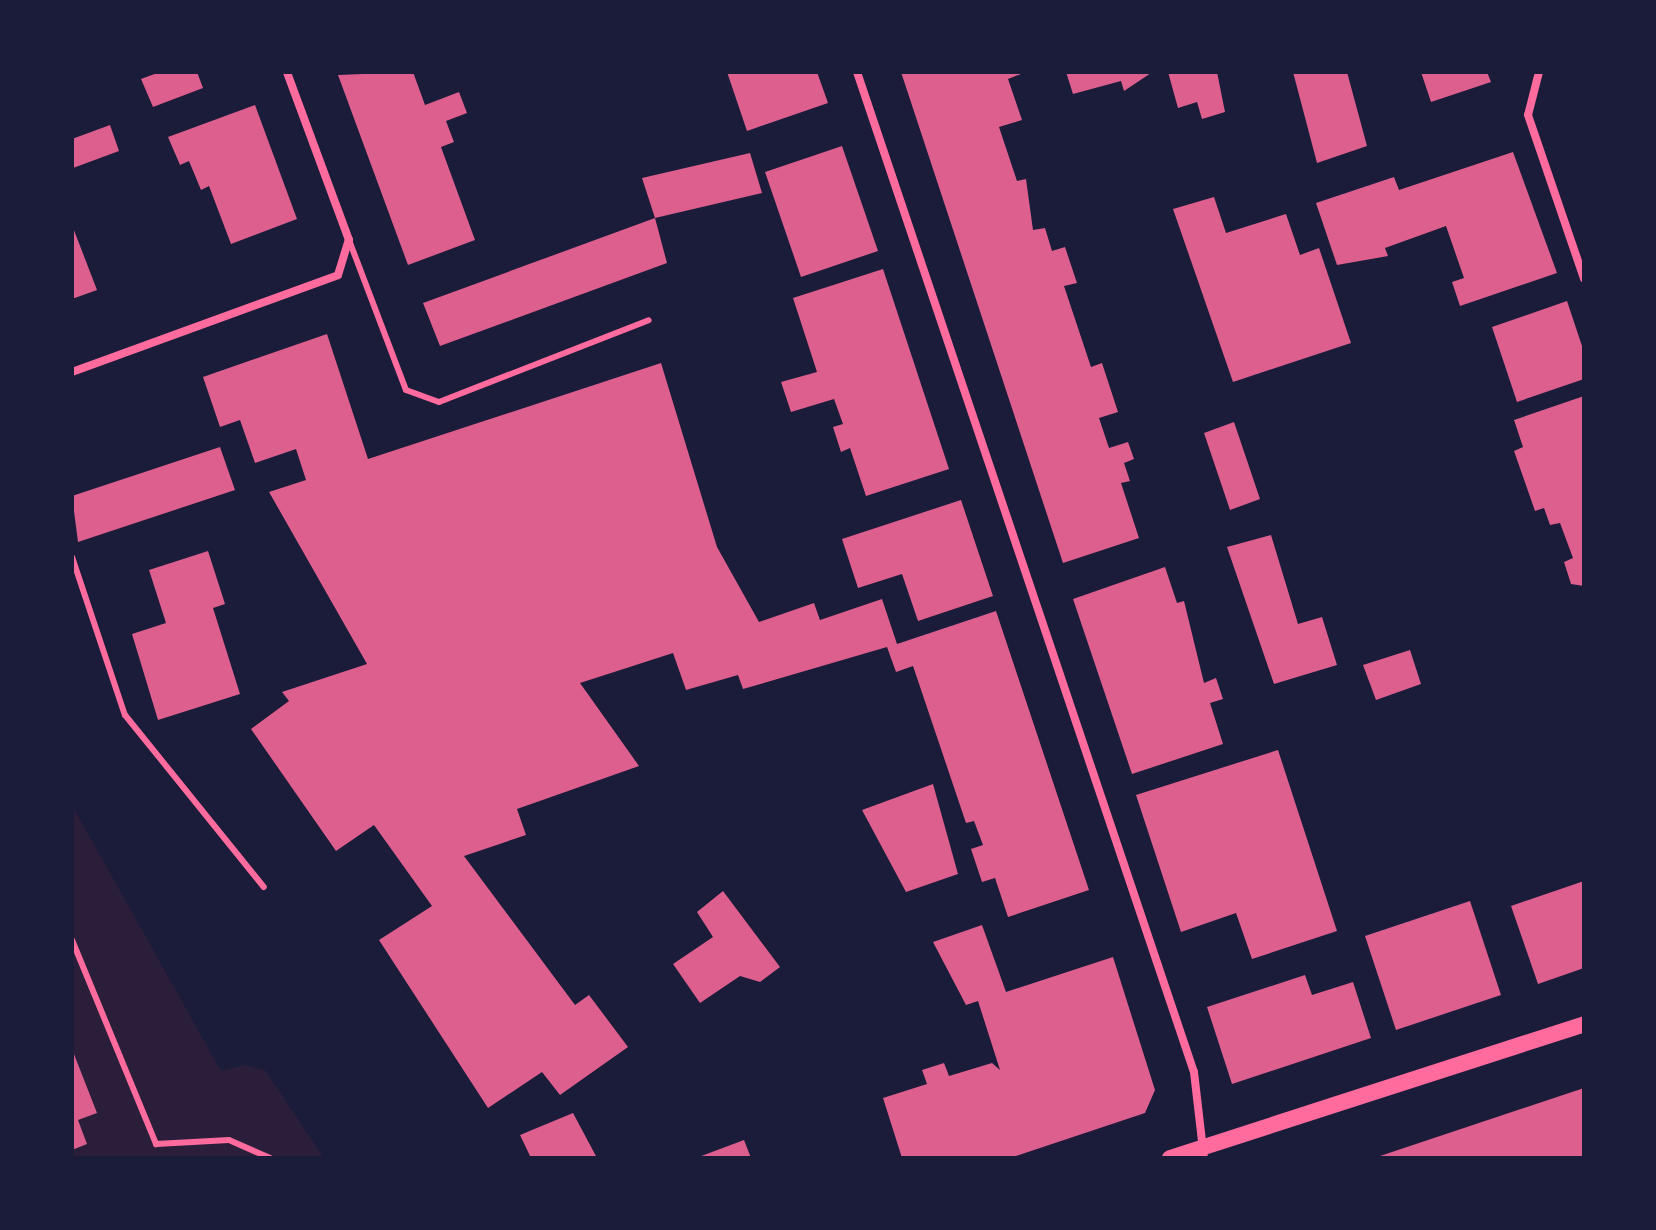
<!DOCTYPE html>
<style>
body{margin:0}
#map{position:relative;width:1656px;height:1230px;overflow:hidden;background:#1b1b3a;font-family:"PT Sans Narrow",sans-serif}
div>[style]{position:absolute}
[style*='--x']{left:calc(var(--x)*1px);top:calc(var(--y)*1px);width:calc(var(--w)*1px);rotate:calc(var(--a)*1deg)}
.green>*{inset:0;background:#2a1e3b}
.building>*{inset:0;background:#dd5f8e}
.service>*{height:6px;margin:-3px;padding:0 3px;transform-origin:3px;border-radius:3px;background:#ff6b9d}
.minor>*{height:8px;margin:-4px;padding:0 4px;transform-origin:4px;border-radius:4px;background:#ff6b9d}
.secondary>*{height:16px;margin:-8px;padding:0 8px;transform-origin:8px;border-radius:8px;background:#ff6b9d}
span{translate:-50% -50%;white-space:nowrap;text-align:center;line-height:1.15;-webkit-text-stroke:6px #1b1b3a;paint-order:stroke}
.frame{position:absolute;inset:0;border:74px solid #1b1b3a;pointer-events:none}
</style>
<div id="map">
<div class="green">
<i style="clip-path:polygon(72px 805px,221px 1071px,244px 1065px,265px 1070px,324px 1158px,72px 1158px)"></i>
</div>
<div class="building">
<i style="clip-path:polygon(160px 72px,197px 72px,203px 88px,153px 107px,141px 79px)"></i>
<i style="clip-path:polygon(413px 72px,425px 105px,459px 92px,467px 113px,446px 121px,454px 142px,441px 147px,475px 240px,408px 265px,338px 75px)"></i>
<i style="clip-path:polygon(727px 72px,817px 72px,828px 103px,747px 131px)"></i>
<i style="clip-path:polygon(901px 72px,1026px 72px,1008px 79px,1022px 120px,999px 127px,1017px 181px,1026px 179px,1033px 230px,1045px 228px,1052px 251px,1065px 247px,1077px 283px,1064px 286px,1091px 367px,1102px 363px,1118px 412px,1099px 418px,1109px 448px,1128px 442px,1134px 459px,1124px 463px,1130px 481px,1121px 483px,1139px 538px,1063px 563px)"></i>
<i style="clip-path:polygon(1066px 72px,1151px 72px,1151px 73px,1124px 91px,1121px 81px,1073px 94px)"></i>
<i style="clip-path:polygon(1168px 72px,1217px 72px,1225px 112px,1202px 119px,1197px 102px,1178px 108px)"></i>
<i style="clip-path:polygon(1293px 72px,1347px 72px,1367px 146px,1317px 163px)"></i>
<i style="clip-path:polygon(1421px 72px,1487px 72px,1491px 82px,1431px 102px)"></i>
<i style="clip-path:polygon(255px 105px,297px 219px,231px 244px,209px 186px,201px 190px,189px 161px,180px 165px,168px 137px)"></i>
<i style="clip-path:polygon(110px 125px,119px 151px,73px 168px,72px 139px)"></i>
<i style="clip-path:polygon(842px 146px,878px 251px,801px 277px,765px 172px)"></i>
<i style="clip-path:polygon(1513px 152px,1557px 273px,1460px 306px,1452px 282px,1464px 278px,1446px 226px,1385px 248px,1388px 256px,1337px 265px,1316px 203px,1394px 177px,1399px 190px)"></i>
<i style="clip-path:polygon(750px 153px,762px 193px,655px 218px,642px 178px)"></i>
<i style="clip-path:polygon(1214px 197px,1226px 233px,1286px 214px,1300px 255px,1319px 248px,1351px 343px,1233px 382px,1173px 209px)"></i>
<i style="clip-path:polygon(655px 218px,667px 263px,440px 346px,423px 303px)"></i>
<i style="clip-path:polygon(72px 225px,97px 290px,72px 299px)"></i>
<i style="clip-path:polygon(883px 269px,949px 469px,866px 496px,850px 448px,841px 452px,833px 427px,843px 424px,834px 399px,791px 412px,781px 382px,817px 372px,793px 298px)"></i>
<i style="clip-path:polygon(1567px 301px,1584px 352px,1584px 379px,1517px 402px,1492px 327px)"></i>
<i style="clip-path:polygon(327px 334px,368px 459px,661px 363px,717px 547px,759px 622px,814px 603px,820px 620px,882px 599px,897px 644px,996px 611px,1089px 890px,1008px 917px,995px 878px,982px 882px,971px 849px,983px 845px,974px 821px,966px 823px,913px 666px,896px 672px,887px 647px,743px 689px,738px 675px,686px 690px,673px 653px,580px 683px,639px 766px,517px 809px,526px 835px,464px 856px,575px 1005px,589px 995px,628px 1047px,560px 1095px,542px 1072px,488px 1108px,379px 940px,432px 906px,374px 825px,336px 851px,251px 729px,289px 701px,282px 692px,367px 664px,269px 492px,306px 480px,296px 449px,255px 463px,240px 420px,220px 427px,203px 377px)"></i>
<i style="clip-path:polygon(1584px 396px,1584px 586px,1571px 584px,1564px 562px,1573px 558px,1560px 523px,1550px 525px,1544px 508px,1535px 511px,1514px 451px,1523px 447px,1514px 420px)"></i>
<i style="clip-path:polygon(1234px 422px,1260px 499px,1230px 510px,1204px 433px)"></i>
<i style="clip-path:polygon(220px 447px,235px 490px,78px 542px,72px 496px)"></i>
<i style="clip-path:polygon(961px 500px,993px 596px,918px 621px,902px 574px,858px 588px,842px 539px)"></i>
<i style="clip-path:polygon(1271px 535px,1298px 624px,1322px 617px,1337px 665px,1274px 684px,1227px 547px)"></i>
<i style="clip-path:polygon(208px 551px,225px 604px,213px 608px,240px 694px,158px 720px,132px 634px,166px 623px,149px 570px)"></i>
<i style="clip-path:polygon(1165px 567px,1177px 603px,1184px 601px,1204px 683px,1216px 678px,1223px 699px,1210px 703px,1223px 744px,1132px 774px,1073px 599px)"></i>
<i style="clip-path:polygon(1410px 650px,1421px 684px,1376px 700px,1363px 665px)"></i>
<i style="clip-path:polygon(1278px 750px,1337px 931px,1252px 959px,1236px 913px,1181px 932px,1136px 795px)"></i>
<i style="clip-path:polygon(933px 784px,958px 874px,906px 892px,862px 810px)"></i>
<i style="clip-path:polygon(1584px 881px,1584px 968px,1538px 984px,1511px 906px)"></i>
<i style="clip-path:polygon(723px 891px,780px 967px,760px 982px,740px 976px,700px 1003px,673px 964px,713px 937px,697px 912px)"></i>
<i style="clip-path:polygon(1470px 901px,1501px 995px,1396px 1030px,1365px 936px)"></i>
<i style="clip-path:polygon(982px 925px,1006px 992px,1113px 957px,1155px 1090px,1145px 1113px,1010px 1158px,902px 1158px,883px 1098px,927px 1084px,922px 1070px,944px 1063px,949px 1076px,992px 1063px,1000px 1070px,978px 1001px,966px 1005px,933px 942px)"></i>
<i style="clip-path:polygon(1305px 975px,1312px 995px,1353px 982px,1371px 1038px,1232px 1084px,1207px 1007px)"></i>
<i style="clip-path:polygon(72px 1049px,97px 1113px,78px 1120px,87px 1144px,72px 1150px)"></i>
<i style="clip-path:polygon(1584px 1088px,1584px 1158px,1377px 1158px,1377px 1157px)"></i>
<i style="clip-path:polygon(573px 1113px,597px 1158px,531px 1158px,520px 1135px)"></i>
<i style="clip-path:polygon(744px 1140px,751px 1158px,696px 1158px)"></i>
</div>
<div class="service">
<i style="--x:349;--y:240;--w:160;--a:69.2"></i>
<i style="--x:406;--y:390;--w:35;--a:20"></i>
<i style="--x:439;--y:402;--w:225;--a:-21.3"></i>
<i style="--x:72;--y:557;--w:167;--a:71.5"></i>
<i style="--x:125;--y:715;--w:221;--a:51.1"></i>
<i style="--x:72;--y:940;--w:221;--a:67.6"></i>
<i style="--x:156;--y:1144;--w:73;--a:-3.1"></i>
<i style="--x:229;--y:1140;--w:45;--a:23.7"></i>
</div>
<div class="minor">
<i style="--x:857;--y:72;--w:1055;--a:71.38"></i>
<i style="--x:1194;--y:1072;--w:87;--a:83.4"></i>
<i style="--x:1539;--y:72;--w:44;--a:104.3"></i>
<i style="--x:1528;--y:115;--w:173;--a:71.1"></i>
<i style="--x:72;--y:372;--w:283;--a:-20"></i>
<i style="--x:338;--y:275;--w:37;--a:-73"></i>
<i style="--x:349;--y:240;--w:179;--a:-110.3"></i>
</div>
<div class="secondary">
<i style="--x:1170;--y:1158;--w:435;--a:-17.9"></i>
</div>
<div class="frame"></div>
</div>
